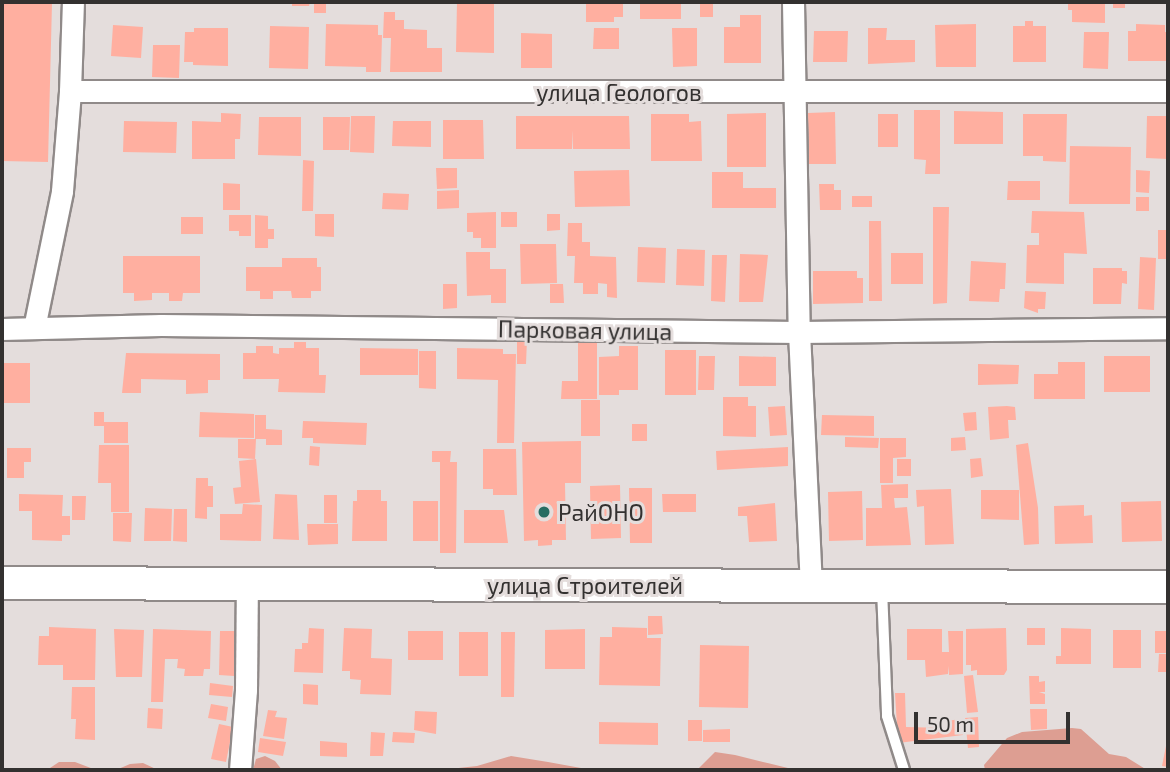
<!DOCTYPE html>
<meta charset="utf-8">
<style>
body{margin:0}
#map{position:relative;width:1170px;height:772px;overflow:hidden;background:#e4dddc;font-family:"Exo 2",sans-serif}
div>[style]{position:absolute}
[style*='--x']{left:calc(var(--x)*1px);top:calc(var(--y)*1px);width:calc(var(--w)*1px);rotate:calc(var(--a)*1deg)}
.green>*{inset:0;background:#dd9e92}
.building>*{inset:0;background:#ffafa0}
.roads{filter:drop-shadow(2px 0 #908a89) drop-shadow(-2px 0 #908a89) drop-shadow(0 2px #908a89) drop-shadow(0 -2px #908a89)}
.lane>*{height:10px;margin:-5px;padding:0 5px;transform-origin:5px;border-radius:5px;background:#fff}
.street>*{height:21px;margin:-10.5px;padding:0 10.5px;transform-origin:10.5px;border-radius:10.5px;background:#fff}
.secondary>*{height:32px;margin:-16px;padding:0 16px;transform-origin:16px;border-radius:16px;background:#fff}
.dots>*{width:19px;height:19px;translate:-50% -50%;box-sizing:border-box;border:4px solid #e4dddc;border-radius:50%}
span{translate:-50% -50%;white-space:nowrap;text-align:center;line-height:1.15;-webkit-text-stroke:6px #e4dddc;paint-order:stroke}
.street-label{font-size:23px;color:#333130}
.poi-label{font-size:23px;color:#333130}
.left{translate:0 -50%;text-align:left}
.frame{position:absolute;inset:0;border:4px solid #333130;pointer-events:none}
.scale{position:absolute;left:914px;top:712px;width:156px;height:32px;box-sizing:border-box;border:4px solid #333130;border-top:0;padding-left:9px;font-size:21px;line-height:24px;white-space:nowrap;color:#333130;-webkit-text-stroke:5px #e4dddc;paint-order:stroke}
</style>
<div id="map">
<div class="green">
<i style="clip-path:polygon(1072px 728px,1081px 729px,1109px 754px,1126px 757px,1147px 770px,985px 770px,984px 765px,1007px 738px,1022px 732px)"></i>
<i style="clip-path:polygon(715px 752px,735px 755px,796px 770px,697px 770px)"></i>
<i style="clip-path:polygon(265px 756px,275px 761px,282px 770px,253px 770px,256px 759px)"></i>
<i style="clip-path:polygon(511px 756px,548px 762px,592px 770px,440px 770px,477px 766px)"></i>
<i style="clip-path:polygon(59px 762px,75px 762px,96px 770px,47px 770px)"></i>
<i style="clip-path:polygon(143px 763px,158px 770px,116px 770px,130px 764px)"></i>
</div>
<div class="building">
<i style="clip-path:polygon(3px 2px,52px 3px,48px 162px,2px 161px)"></i>
<i style="clip-path:polygon(292px 2px,310px 2px,309px 6px,292px 6px)"></i>
<i style="clip-path:polygon(314px 2px,326px 2px,326px 13px,314px 13px)"></i>
<i style="clip-path:polygon(457px 2px,494px 2px,494px 53px,456px 52px)"></i>
<i style="clip-path:polygon(586px 2px,623px 2px,623px 17px,614px 17px,614px 22px,586px 22px)"></i>
<i style="clip-path:polygon(640px 2px,681px 2px,681px 19px,640px 19px)"></i>
<i style="clip-path:polygon(700px 2px,713px 2px,713px 17px,700px 17px)"></i>
<i style="clip-path:polygon(1068px 2px,1105px 2px,1105px 23px,1072px 22px,1072px 10px,1068px 10px)"></i>
<i style="clip-path:polygon(1113px 2px,1125px 2px,1125px 8px,1113px 8px)"></i>
<i style="clip-path:polygon(384px 12px,395px 12px,395px 20px,404px 20px,404px 29px,427px 30px,427px 48px,442px 48px,442px 72px,390px 72px,391px 38px,383px 38px)"></i>
<i style="clip-path:polygon(740px 15px,761px 15px,761px 63px,724px 63px,724px 27px,740px 27px)"></i>
<i style="clip-path:polygon(1025px 21px,1033px 21px,1033px 26px,1046px 26px,1046px 62px,1013px 62px,1013px 26px,1025px 26px)"></i>
<i style="clip-path:polygon(326px 24px,378px 25px,378px 35px,382px 35px,381px 72px,366px 72px,366px 67px,325px 66px)"></i>
<i style="clip-path:polygon(976px 24px,976px 67px,936px 67px,935px 25px)"></i>
<i style="clip-path:polygon(1136px 24px,1165px 25px,1165px 32px,1168px 32px,1168px 61px,1128px 61px,1128px 31px,1136px 31px)"></i>
<i style="clip-path:polygon(113px 25px,143px 27px,141px 58px,111px 56px)"></i>
<i style="clip-path:polygon(270px 26px,309px 27px,308px 69px,269px 68px)"></i>
<i style="clip-path:polygon(194px 28px,228px 28px,228px 66px,193px 65px,193px 62px,184px 62px,185px 32px,194px 32px)"></i>
<i style="clip-path:polygon(594px 28px,619px 28px,619px 49px,593px 49px)"></i>
<i style="clip-path:polygon(672px 28px,697px 28px,697px 66px,673px 67px)"></i>
<i style="clip-path:polygon(868px 28px,887px 28px,886px 40px,915px 40px,915px 62px,868px 64px)"></i>
<i style="clip-path:polygon(814px 31px,848px 31px,847px 62px,813px 62px)"></i>
<i style="clip-path:polygon(1084px 32px,1109px 32px,1108px 69px,1083px 68px)"></i>
<i style="clip-path:polygon(521px 33px,552px 34px,552px 68px,521px 68px)"></i>
<i style="clip-path:polygon(153px 45px,180px 45px,179px 78px,152px 77px)"></i>
<i style="clip-path:polygon(914px 110px,940px 110px,940px 174px,925px 174px,926px 160px,914px 159px)"></i>
<i style="clip-path:polygon(954px 111px,1003px 112px,1003px 144px,954px 144px)"></i>
<i style="clip-path:polygon(835px 112px,836px 164px,809px 164px,808px 113px)"></i>
<i style="clip-path:polygon(221px 113px,241px 114px,240px 139px,235px 139px,235px 159px,192px 159px,192px 121px,221px 122px)"></i>
<i style="clip-path:polygon(766px 113px,766px 167px,727px 167px,727px 114px)"></i>
<i style="clip-path:polygon(651px 114px,689px 114px,689px 122px,701px 121px,702px 161px,651px 161px)"></i>
<i style="clip-path:polygon(878px 114px,898px 114px,898px 147px,878px 147px)"></i>
<i style="clip-path:polygon(1023px 114px,1067px 114px,1066px 162px,1043px 161px,1043px 156px,1023px 156px)"></i>
<i style="clip-path:polygon(351px 116px,375px 116px,374px 153px,350px 152px)"></i>
<i style="clip-path:polygon(516px 116px,629px 116px,630px 149px,573px 149px,573px 130px,572px 149px,516px 149px)"></i>
<i style="clip-path:polygon(1147px 116px,1168px 116px,1168px 159px,1146px 158px)"></i>
<i style="clip-path:polygon(259px 117px,301px 117px,301px 156px,258px 155px)"></i>
<i style="clip-path:polygon(323px 117px,350px 117px,349px 150px,323px 150px)"></i>
<i style="clip-path:polygon(443px 120px,483px 120px,484px 159px,443px 159px)"></i>
<i style="clip-path:polygon(124px 121px,177px 122px,176px 153px,123px 152px)"></i>
<i style="clip-path:polygon(393px 121px,431px 121px,431px 147px,392px 146px)"></i>
<i style="clip-path:polygon(1070px 146px,1131px 147px,1130px 204px,1069px 204px)"></i>
<i style="clip-path:polygon(303px 160px,314px 161px,313px 211px,302px 211px)"></i>
<i style="clip-path:polygon(436px 168px,457px 168px,457px 188px,437px 189px)"></i>
<i style="clip-path:polygon(629px 170px,630px 206px,575px 207px,574px 171px)"></i>
<i style="clip-path:polygon(1136px 170px,1150px 171px,1149px 193px,1136px 192px)"></i>
<i style="clip-path:polygon(712px 172px,743px 172px,743px 188px,776px 188px,776px 208px,712px 208px)"></i>
<i style="clip-path:polygon(1008px 181px,1040px 181px,1040px 200px,1007px 200px)"></i>
<i style="clip-path:polygon(223px 183px,240px 184px,240px 210px,223px 210px)"></i>
<i style="clip-path:polygon(819px 184px,834px 184px,834px 190px,841px 190px,841px 210px,820px 210px)"></i>
<i style="clip-path:polygon(459px 190px,459px 208px,437px 209px,437px 191px)"></i>
<i style="clip-path:polygon(383px 193px,409px 194px,408px 210px,382px 209px)"></i>
<i style="clip-path:polygon(852px 196px,872px 196px,872px 207px,852px 207px)"></i>
<i style="clip-path:polygon(1136px 197px,1149px 197px,1149px 211px,1136px 211px)"></i>
<i style="clip-path:polygon(933px 207px,949px 207px,947px 303px,933px 304px)"></i>
<i style="clip-path:polygon(1032px 211px,1084px 212px,1087px 254px,1064px 253px,1064px 284px,1026px 283px,1027px 245px,1039px 245px,1039px 233px,1031px 233px)"></i>
<i style="clip-path:polygon(496px 212px,496px 248px,481px 248px,481px 238px,473px 238px,473px 232px,467px 232px,467px 213px)"></i>
<i style="clip-path:polygon(501px 212px,517px 212px,517px 227px,501px 227px)"></i>
<i style="clip-path:polygon(315px 214px,334px 214px,334px 237px,315px 236px)"></i>
<i style="clip-path:polygon(547px 214px,560px 214px,560px 230px,547px 231px)"></i>
<i style="clip-path:polygon(229px 215px,251px 215px,251px 236px,239px 236px,239px 231px,229px 231px)"></i>
<i style="clip-path:polygon(255px 215px,268px 216px,268px 229px,274px 229px,274px 239px,268px 239px,268px 248px,255px 248px)"></i>
<i style="clip-path:polygon(181px 217px,203px 217px,203px 234px,181px 234px)"></i>
<i style="clip-path:polygon(869px 221px,881px 221px,882px 301px,869px 301px)"></i>
<i style="clip-path:polygon(568px 223px,582px 223px,582px 242px,590px 242px,590px 256px,616px 257px,617px 298px,607px 297px,607px 284px,598px 283px,598px 294px,583px 294px,583px 283px,574px 283px,575px 256px,567px 256px)"></i>
<i style="clip-path:polygon(1158px 230px,1168px 230px,1168px 259px,1158px 259px)"></i>
<i style="clip-path:polygon(520px 244px,556px 244px,557px 283px,521px 284px)"></i>
<i style="clip-path:polygon(638px 247px,666px 248px,665px 283px,637px 282px)"></i>
<i style="clip-path:polygon(677px 249px,705px 250px,704px 286px,676px 285px)"></i>
<i style="clip-path:polygon(466px 252px,490px 252px,490px 269px,506px 269px,506px 303px,491px 303px,491px 295px,467px 296px)"></i>
<i style="clip-path:polygon(891px 253px,923px 253px,923px 284px,891px 284px)"></i>
<i style="clip-path:polygon(740px 254px,768px 255px,763px 302px,739px 302px)"></i>
<i style="clip-path:polygon(712px 255px,727px 255px,725px 302px,711px 301px)"></i>
<i style="clip-path:polygon(123px 256px,200px 256px,200px 293px,183px 293px,182px 301px,169px 301px,169px 293px,152px 293px,152px 300px,134px 301px,134px 293px,123px 293px)"></i>
<i style="clip-path:polygon(1140px 257px,1156px 258px,1154px 310px,1138px 309px)"></i>
<i style="clip-path:polygon(282px 258px,317px 258px,317px 267px,321px 267px,321px 291px,311px 291px,311px 298px,292px 298px,291px 291px,273px 291px,273px 299px,260px 299px,260px 291px,246px 291px,246px 267px,282px 267px)"></i>
<i style="clip-path:polygon(971px 261px,1006px 263px,1005px 289px,1000px 289px,999px 302px,969px 301px)"></i>
<i style="clip-path:polygon(1093px 268px,1122px 268px,1122px 271px,1127px 271px,1127px 284px,1122px 283px,1121px 304px,1093px 304px)"></i>
<i style="clip-path:polygon(813px 271px,857px 271px,857px 278px,863px 278px,863px 303px,813px 304px)"></i>
<i style="clip-path:polygon(443px 284px,457px 284px,457px 308px,443px 309px)"></i>
<i style="clip-path:polygon(550px 284px,563px 284px,564px 303px,550px 303px)"></i>
<i style="clip-path:polygon(1025px 291px,1046px 292px,1045px 309px,1038px 309px,1038px 313px,1024px 308px)"></i>
<i style="clip-path:polygon(517px 338px,527px 339px,526px 364px,517px 364px)"></i>
<i style="clip-path:polygon(578px 341px,597px 341px,597px 399px,561px 399px,562px 381px,578px 381px)"></i>
<i style="clip-path:polygon(294px 342px,306px 342px,306px 348px,319px 348px,319px 375px,326px 375px,325px 393px,278px 392px,279px 379px,243px 379px,243px 353px,256px 353px,256px 346px,273px 346px,273px 353px,279px 354px,279px 348px,294px 348px)"></i>
<i style="clip-path:polygon(619px 346px,638px 346px,638px 390px,619px 390px,619px 395px,599px 395px,599px 357px,619px 356px)"></i>
<i style="clip-path:polygon(360px 348px,418px 349px,418px 375px,360px 375px)"></i>
<i style="clip-path:polygon(457px 348px,503px 349px,503px 354px,516px 354px,514px 443px,497px 443px,498px 380px,457px 379px)"></i>
<i style="clip-path:polygon(665px 350px,696px 350px,696px 395px,665px 395px)"></i>
<i style="clip-path:polygon(419px 351px,436px 351px,436px 389px,419px 388px)"></i>
<i style="clip-path:polygon(126px 353px,220px 354px,220px 380px,208px 380px,208px 393px,186px 394px,186px 380px,141px 379px,141px 393px,122px 393px)"></i>
<i style="clip-path:polygon(699px 356px,715px 356px,714px 390px,698px 390px)"></i>
<i style="clip-path:polygon(739px 356px,776px 357px,776px 386px,739px 386px)"></i>
<i style="clip-path:polygon(1104px 356px,1150px 356px,1150px 392px,1104px 392px)"></i>
<i style="clip-path:polygon(1058px 362px,1085px 362px,1085px 399px,1034px 399px,1034px 374px,1058px 374px)"></i>
<i style="clip-path:polygon(2px 363px,30px 363px,30px 403px,2px 403px)"></i>
<i style="clip-path:polygon(978px 364px,1019px 365px,1018px 384px,978px 385px)"></i>
<i style="clip-path:polygon(723px 397px,748px 397px,748px 406px,756px 406px,756px 437px,723px 436px)"></i>
<i style="clip-path:polygon(581px 400px,600px 400px,600px 436px,581px 436px)"></i>
<i style="clip-path:polygon(785px 406px,787px 435px,770px 436px,768px 407px)"></i>
<i style="clip-path:polygon(1007px 406px,1015px 407px,1016px 420px,1008px 420px,1009px 438px,990px 440px,988px 407px)"></i>
<i style="clip-path:polygon(94px 412px,104px 412px,104px 422px,128px 422px,128px 443px,104px 443px,104px 426px,94px 426px)"></i>
<i style="clip-path:polygon(200px 412px,254px 414px,254px 438px,199px 437px)"></i>
<i style="clip-path:polygon(976px 412px,977px 430px,965px 431px,963px 413px)"></i>
<i style="clip-path:polygon(255px 415px,266px 415px,266px 429px,282px 430px,282px 445px,266px 445px,266px 439px,255px 439px)"></i>
<i style="clip-path:polygon(822px 415px,874px 416px,874px 436px,821px 435px)"></i>
<i style="clip-path:polygon(303px 421px,367px 423px,366px 445px,313px 443px,313px 438px,302px 438px)"></i>
<i style="clip-path:polygon(632px 424px,647px 424px,647px 441px,632px 441px)"></i>
<i style="clip-path:polygon(845px 437px,879px 438px,878px 448px,845px 447px)"></i>
<i style="clip-path:polygon(965px 437px,966px 450px,951px 451px,951px 438px)"></i>
<i style="clip-path:polygon(880px 438px,906px 438px,906px 457px,893px 458px,893px 483px,880px 483px)"></i>
<i style="clip-path:polygon(238px 439px,256px 439px,255px 459px,238px 458px)"></i>
<i style="clip-path:polygon(581px 441px,581px 483px,565px 483px,566px 540px,552px 540px,552px 545px,538px 546px,538px 540px,524px 541px,522px 442px)"></i>
<i style="clip-path:polygon(1028px 443px,1038px 508px,1039px 544px,1024px 545px,1016px 445px)"></i>
<i style="clip-path:polygon(99px 445px,129px 445px,129px 512px,111px 512px,111px 483px,98px 483px)"></i>
<i style="clip-path:polygon(310px 446px,320px 447px,319px 466px,309px 465px)"></i>
<i style="clip-path:polygon(788px 447px,788px 466px,717px 470px,716px 451px)"></i>
<i style="clip-path:polygon(7px 448px,31px 448px,31px 462px,24px 462px,24px 478px,7px 478px)"></i>
<i style="clip-path:polygon(483px 449px,516px 449px,517px 495px,493px 495px,493px 489px,483px 489px)"></i>
<i style="clip-path:polygon(432px 451px,451px 451px,450px 462px,457px 462px,456px 553px,440px 553px,440px 462px,432px 462px)"></i>
<i style="clip-path:polygon(981px 458px,983px 476px,971px 478px,970px 459px)"></i>
<i style="clip-path:polygon(256px 459px,260px 502px,235px 504px,233px 488px,241px 487px,239px 461px)"></i>
<i style="clip-path:polygon(897px 459px,911px 459px,911px 476px,897px 476px)"></i>
<i style="clip-path:polygon(196px 478px,208px 478px,208px 486px,213px 486px,213px 507px,207px 507px,207px 519px,195px 518px)"></i>
<i style="clip-path:polygon(908px 484px,908px 498px,894px 498px,895px 508px,907px 507px,911px 545px,866px 546px,866px 508px,882px 508px,881px 485px)"></i>
<i style="clip-path:polygon(620px 485px,621px 538px,591px 539px,590px 486px)"></i>
<i style="clip-path:polygon(629px 488px,652px 488px,652px 543px,630px 543px)"></i>
<i style="clip-path:polygon(951px 489px,954px 544px,925px 545px,924px 506px,917px 507px,916px 490px)"></i>
<i style="clip-path:polygon(357px 490px,381px 490px,381px 501px,387px 501px,387px 541px,352px 541px,353px 501px,357px 501px)"></i>
<i style="clip-path:polygon(981px 490px,1019px 490px,1019px 520px,981px 519px)"></i>
<i style="clip-path:polygon(862px 491px,863px 540px,829px 541px,828px 492px)"></i>
<i style="clip-path:polygon(19px 494px,63px 495px,62px 516px,70px 516px,70px 535px,62px 535px,62px 541px,32px 540px,32px 511px,19px 511px)"></i>
<i style="clip-path:polygon(275px 494px,297px 495px,299px 540px,273px 539px)"></i>
<i style="clip-path:polygon(662px 494px,696px 494px,696px 512px,663px 512px)"></i>
<i style="clip-path:polygon(324px 495px,337px 495px,337px 523px,324px 523px)"></i>
<i style="clip-path:polygon(72px 496px,86px 496px,85px 520px,72px 520px)"></i>
<i style="clip-path:polygon(413px 501px,438px 501px,438px 541px,413px 541px)"></i>
<i style="clip-path:polygon(1161px 501px,1162px 541px,1122px 542px,1121px 502px)"></i>
<i style="clip-path:polygon(775px 503px,777px 541px,749px 542px,747px 516px,738px 516px,738px 507px)"></i>
<i style="clip-path:polygon(243px 504px,262px 505px,261px 541px,220px 540px,220px 514px,242px 514px)"></i>
<i style="clip-path:polygon(1084px 505px,1084px 516px,1092px 515px,1093px 543px,1055px 544px,1054px 506px)"></i>
<i style="clip-path:polygon(145px 508px,172px 509px,171px 541px,144px 541px)"></i>
<i style="clip-path:polygon(174px 509px,187px 509px,187px 542px,173px 541px)"></i>
<i style="clip-path:polygon(464px 510px,504px 510px,508px 543px,464px 543px)"></i>
<i style="clip-path:polygon(113px 513px,132px 513px,131px 542px,113px 541px)"></i>
<i style="clip-path:polygon(307px 524px,338px 524px,338px 544px,308px 545px)"></i>
<i style="clip-path:polygon(648px 616px,662px 616px,663px 634px,648px 635px)"></i>
<i style="clip-path:polygon(49px 627px,96px 629px,95px 680px,63px 680px,63px 665px,38px 665px,39px 636px,49px 636px)"></i>
<i style="clip-path:polygon(612px 627px,647px 628px,647px 638px,661px 638px,660px 686px,599px 685px,600px 637px,612px 637px)"></i>
<i style="clip-path:polygon(309px 628px,324px 629px,323px 673px,294px 672px,295px 649px,302px 649px,302px 643px,308px 643px)"></i>
<i style="clip-path:polygon(344px 628px,372px 629px,371px 658px,392px 659px,391px 695px,360px 694px,361px 680px,350px 679px,350px 671px,342px 671px)"></i>
<i style="clip-path:polygon(1006px 628px,1007px 670px,1004px 675px,977px 675px,977px 670px,971px 671px,971px 665px,966px 665px,966px 629px)"></i>
<i style="clip-path:polygon(1027px 628px,1045px 628px,1045px 645px,1027px 645px)"></i>
<i style="clip-path:polygon(1061px 628px,1091px 629px,1091px 664px,1056px 664px,1056px 656px,1061px 656px)"></i>
<i style="clip-path:polygon(114px 629px,144px 630px,142px 677px,116px 677px)"></i>
<i style="clip-path:polygon(153px 629px,211px 631px,210px 669px,204px 669px,203px 676px,184px 676px,185px 669px,177px 668px,178px 659px,165px 659px,163px 702px,151px 702px)"></i>
<i style="clip-path:polygon(585px 629px,585px 669px,545px 669px,545px 630px)"></i>
<i style="clip-path:polygon(907px 629px,942px 629px,942px 652px,949px 652px,948px 631px,963px 631px,963px 674px,949px 675px,949px 666px,948px 674px,926px 677px,925px 660px,907px 660px)"></i>
<i style="clip-path:polygon(1113px 630px,1141px 630px,1141px 668px,1113px 668px)"></i>
<i style="clip-path:polygon(220px 631px,236px 631px,234px 676px,219px 675px)"></i>
<i style="clip-path:polygon(408px 631px,443px 631px,443px 660px,408px 660px)"></i>
<i style="clip-path:polygon(1155px 631px,1168px 631px,1168px 653px,1155px 653px)"></i>
<i style="clip-path:polygon(459px 632px,488px 632px,488px 676px,459px 676px)"></i>
<i style="clip-path:polygon(501px 632px,515px 632px,514px 697px,501px 697px)"></i>
<i style="clip-path:polygon(700px 645px,749px 646px,748px 708px,699px 707px)"></i>
<i style="clip-path:polygon(1159px 654px,1168px 654px,1168px 672px,1158px 672px)"></i>
<i style="clip-path:polygon(973px 675px,978px 712px,967px 713px,964px 676px)"></i>
<i style="clip-path:polygon(1029px 676px,1039px 676px,1039px 682px,1045px 681px,1045px 692px,1039px 692px,1045px 694px,1045px 704px,1030px 704px)"></i>
<i style="clip-path:polygon(210px 683px,233px 686px,232px 697px,209px 695px)"></i>
<i style="clip-path:polygon(303px 684px,318px 685px,318px 705px,303px 704px)"></i>
<i style="clip-path:polygon(72px 687px,95px 687px,95px 740px,75px 739px,76px 719px,71px 719px)"></i>
<i style="clip-path:polygon(895px 693px,905px 693px,906px 727px,946px 728px,946px 721px,961px 719px,963px 735px,898px 743px)"></i>
<i style="clip-path:polygon(211px 704px,228px 707px,226px 721px,208px 718px)"></i>
<i style="clip-path:polygon(148px 708px,163px 709px,162px 729px,147px 728px)"></i>
<i style="clip-path:polygon(1030px 709px,1047px 709px,1047px 729px,1031px 730px)"></i>
<i style="clip-path:polygon(268px 710px,277px 711px,275px 717px,287px 718px,284px 739px,263px 736px)"></i>
<i style="clip-path:polygon(415px 711px,437px 712px,436px 734px,414px 730px)"></i>
<i style="clip-path:polygon(978px 717px,979px 747px,968px 748px,965px 718px)"></i>
<i style="clip-path:polygon(688px 720px,702px 720px,702px 741px,688px 741px)"></i>
<i style="clip-path:polygon(599px 722px,658px 723px,658px 745px,599px 744px)"></i>
<i style="clip-path:polygon(219px 724px,233px 727px,226px 762px,211px 759px)"></i>
<i style="clip-path:polygon(730px 729px,730px 742px,703px 742px,703px 730px)"></i>
<i style="clip-path:polygon(371px 732px,385px 733px,383px 756px,370px 756px)"></i>
<i style="clip-path:polygon(393px 732px,415px 733px,414px 743px,392px 742px)"></i>
<i style="clip-path:polygon(260px 738px,286px 742px,283px 756px,258px 752px)"></i>
<i style="clip-path:polygon(320px 741px,347px 743px,347px 757px,320px 756px)"></i>
<i style="clip-path:polygon(1167px 741px,1168px 741px,1168px 767px,1162px 766px)"></i>
</div>
<div class="roads">
<div class="lane">
<i style="--x:882;--y:589;--w:127;--a:87.7"></i>
<i style="--x:887;--y:716;--w:57;--a:72.5"></i>
</div>
<div class="street">
<i style="--x:793;--y:2;--w:330;--a:89"></i>
<i style="--x:799;--y:332;--w:254;--a:87.3"></i>
<i style="--x:70;--y:91;--w:1098;--a:0"></i>
<i style="--x:34;--y:328;--w:140;--a:-78.4"></i>
<i style="--x:62;--y:191;--w:100;--a:-85.4"></i>
<i style="--x:70;--y:91;--w:89;--a:-88.1"></i>
<i style="--x:2;--y:329;--w:159;--a:-1.4"></i>
<i style="--x:161;--y:325;--w:638;--a:0.63"></i>
<i style="--x:799;--y:332;--w:369;--a:-0.6"></i>
<i style="--x:240;--y:770;--w:80;--a:-85.7"></i>
<i style="--x:246;--y:690;--w:105;--a:-89.5"></i>
</div>
<div class="secondary">
<i style="--x:2;--y:583;--w:1166;--a:0.2"></i>
</div>
</div>
<div class="dots">
<i style="left:544px;top:512px;background:#276d62"></i>
</div>
<div class="street-label">
<span style="left:619px;top:92px">улица Геологов</span>
<span style="left:585px;top:330px;rotate:1deg">Парковая улица</span>
<span style="left:585px;top:585px">улица Строителей</span>
</div>
<div class="poi-label">
<span class="left" style="left:558px;top:512px">РайОНО</span>
</div>
<div class="frame"></div>
<div class="scale">50 m</div>
</div>
